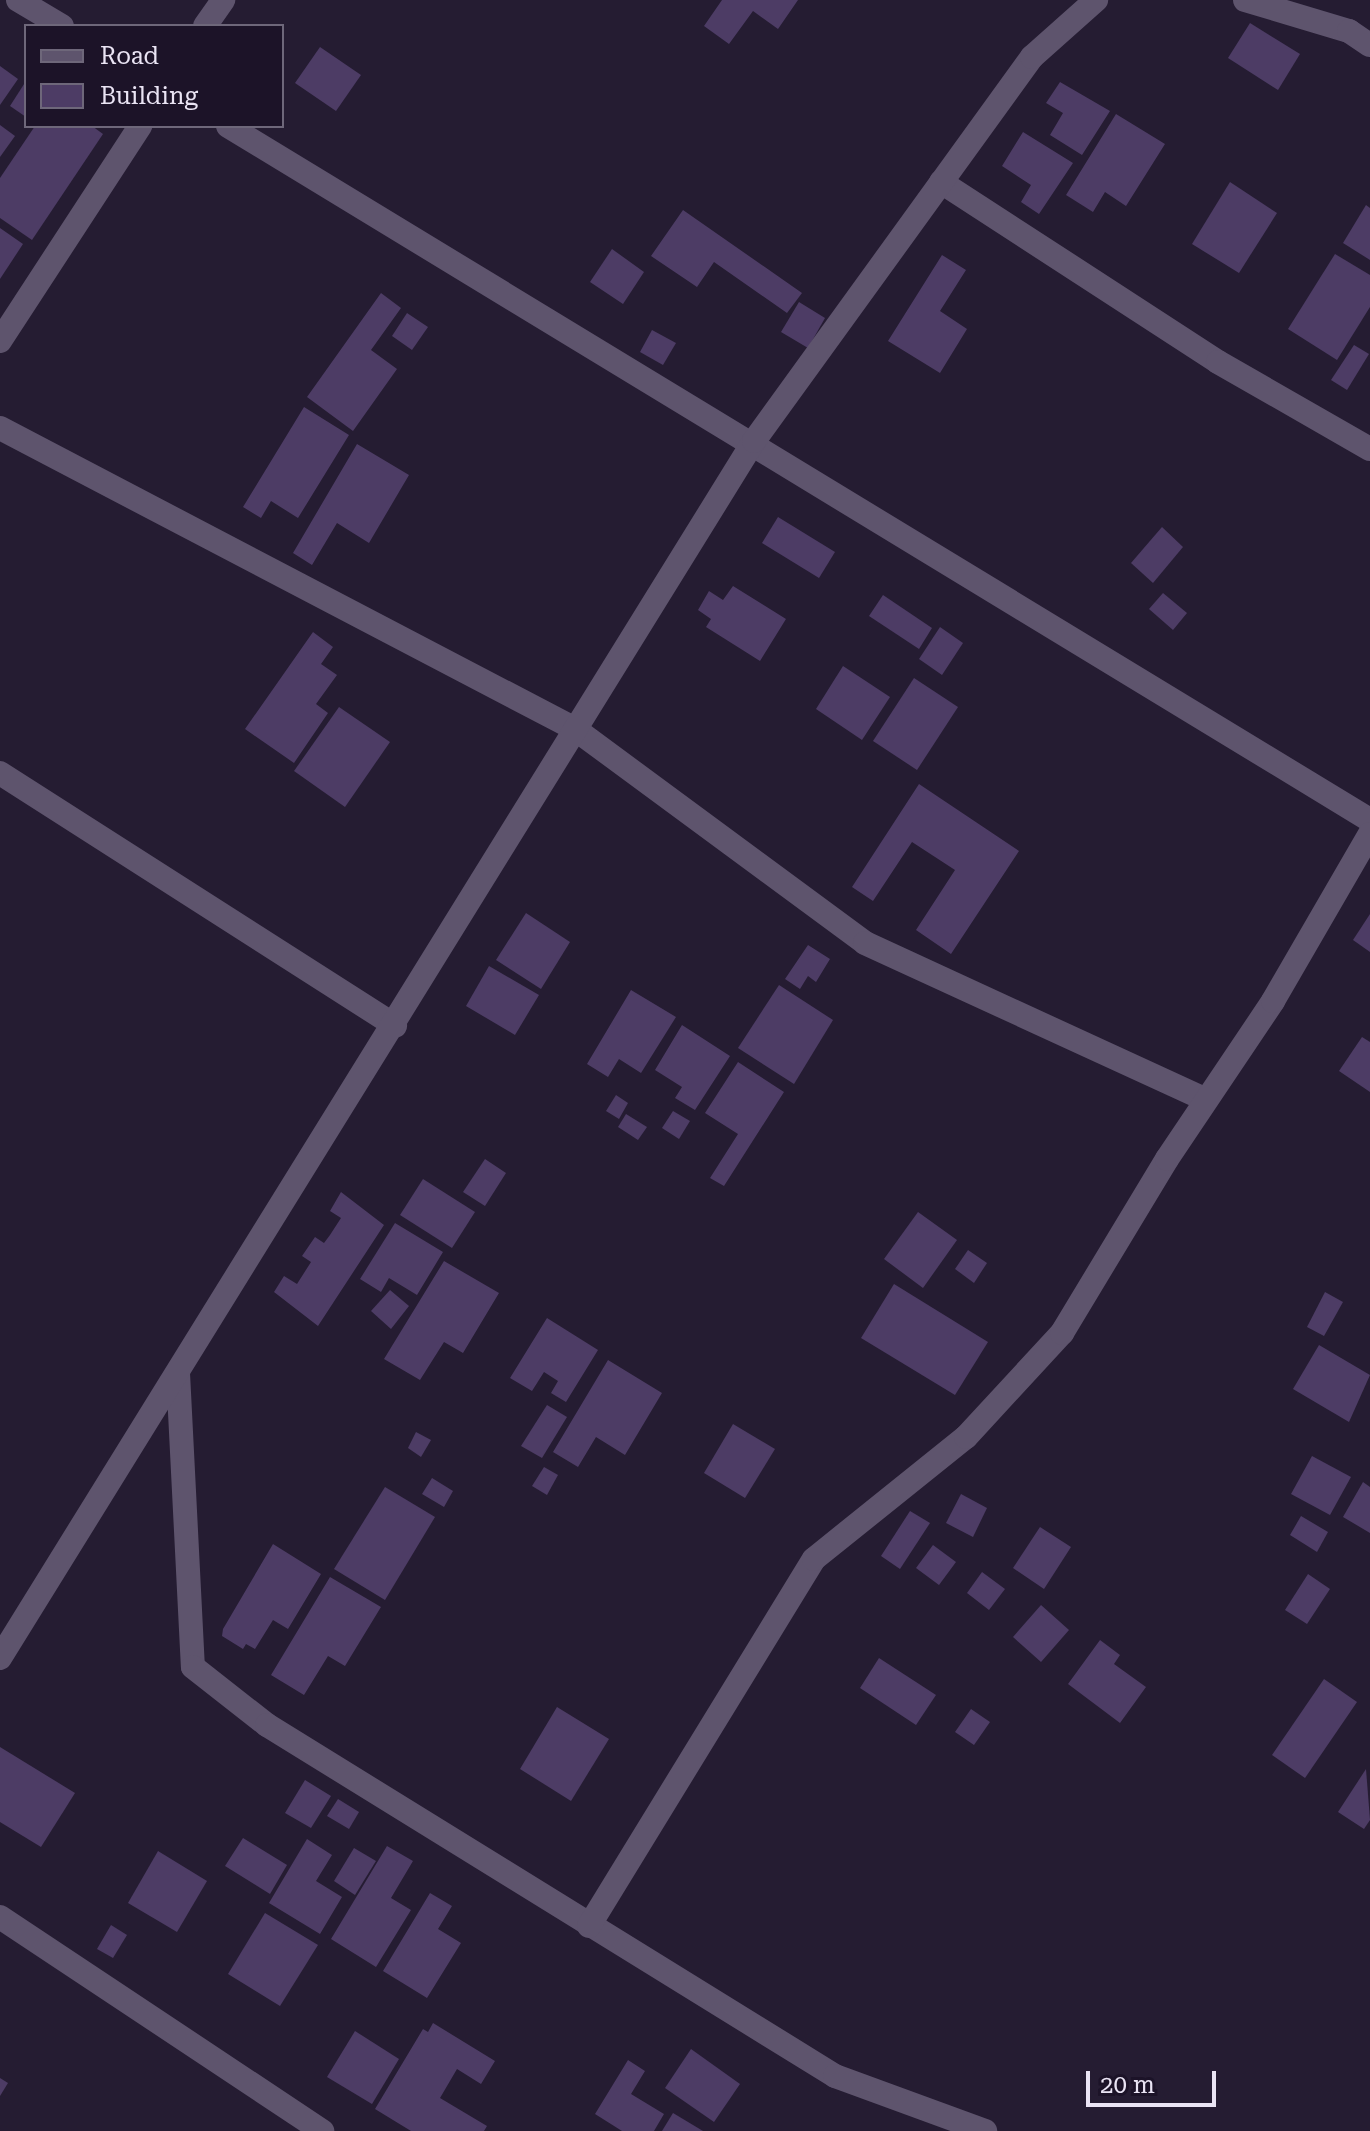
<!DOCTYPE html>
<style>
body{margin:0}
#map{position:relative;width:1370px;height:2131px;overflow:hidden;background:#251c32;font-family:"Roboto Serif",serif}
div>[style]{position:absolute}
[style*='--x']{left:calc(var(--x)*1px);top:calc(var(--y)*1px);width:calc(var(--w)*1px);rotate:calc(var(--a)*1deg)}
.building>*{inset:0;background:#4d3c65}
.minor>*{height:24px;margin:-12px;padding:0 12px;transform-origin:12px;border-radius:12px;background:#5e546d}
span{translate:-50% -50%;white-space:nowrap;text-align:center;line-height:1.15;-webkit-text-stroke:8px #1c1328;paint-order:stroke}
.legend{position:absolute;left:24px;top:24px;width:260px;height:104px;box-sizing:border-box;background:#1c1328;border:2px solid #6e677a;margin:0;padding:10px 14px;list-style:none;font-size:24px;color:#eae4f4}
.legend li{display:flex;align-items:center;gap:16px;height:40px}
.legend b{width:40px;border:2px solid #6e677a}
.scale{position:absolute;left:1086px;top:2071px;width:130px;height:36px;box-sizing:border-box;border:4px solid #eae4f4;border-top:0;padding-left:10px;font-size:24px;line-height:28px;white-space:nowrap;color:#eae4f4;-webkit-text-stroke:6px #1c1328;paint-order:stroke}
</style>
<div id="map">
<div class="building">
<i style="clip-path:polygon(722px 0,798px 0,778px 29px,753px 11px,729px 44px,704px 26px)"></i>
<i style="clip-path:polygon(1250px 23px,1300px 54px,1278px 90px,1228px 58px)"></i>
<i style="clip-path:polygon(320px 47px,361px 75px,336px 111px,295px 83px)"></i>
<i style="clip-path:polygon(0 66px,18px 79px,0 105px)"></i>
<i style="clip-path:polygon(26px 81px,26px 117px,10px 106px)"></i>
<i style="clip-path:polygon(1060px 82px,1110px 111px,1082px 155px,1050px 135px,1063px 113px,1046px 103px)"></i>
<i style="clip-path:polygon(1116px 114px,1165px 144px,1126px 206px,1105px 192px,1093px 212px,1066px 195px)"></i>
<i style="clip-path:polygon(0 125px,15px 136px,0 157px)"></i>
<i style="clip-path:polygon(35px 126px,92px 126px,103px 134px,32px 240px,0 218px,0 178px)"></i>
<i style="clip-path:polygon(1023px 132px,1073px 163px,1039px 214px,1021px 202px,1031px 185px,1002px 166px)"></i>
<i style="clip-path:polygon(1230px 182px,1277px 213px,1239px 273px,1192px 244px)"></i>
<i style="clip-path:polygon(1366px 205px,1370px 208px,1370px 260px,1343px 243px)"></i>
<i style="clip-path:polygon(683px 210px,802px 293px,787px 313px,714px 262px,697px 287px,651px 256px)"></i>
<i style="clip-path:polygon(0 228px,23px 244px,0 279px)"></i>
<i style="clip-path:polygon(612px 249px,644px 272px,623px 304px,590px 282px)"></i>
<i style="clip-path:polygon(1335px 254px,1370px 275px,1370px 307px,1337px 360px,1288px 329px)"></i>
<i style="clip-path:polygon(942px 255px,966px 270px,940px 311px,967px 329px,940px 373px,888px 341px)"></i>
<i style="clip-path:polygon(381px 293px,401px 308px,371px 350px,397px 369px,353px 431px,307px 397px)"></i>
<i style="clip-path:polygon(799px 302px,825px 318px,808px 348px,781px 332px)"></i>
<i style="clip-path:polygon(407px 313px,428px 327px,412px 350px,392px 336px)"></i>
<i style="clip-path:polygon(652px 330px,676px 343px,663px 365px,640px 352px)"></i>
<i style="clip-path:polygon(1354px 345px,1369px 354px,1347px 390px,1331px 380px)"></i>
<i style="clip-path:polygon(304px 407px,349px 435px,298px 518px,271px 501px,261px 518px,243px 507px)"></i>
<i style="clip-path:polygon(357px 444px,409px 475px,369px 543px,337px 523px,312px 565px,293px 553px)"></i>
<i style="clip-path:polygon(778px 517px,835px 552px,819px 578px,762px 543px)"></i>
<i style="clip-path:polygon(1162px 527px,1183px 547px,1153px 583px,1131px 563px)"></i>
<i style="clip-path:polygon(733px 586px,786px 619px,760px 661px,706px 627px,711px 619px,698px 610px,709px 591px,723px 600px)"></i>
<i style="clip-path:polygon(1163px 593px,1187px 613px,1173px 630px,1149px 609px)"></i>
<i style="clip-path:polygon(883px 595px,932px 628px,919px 649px,869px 616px)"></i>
<i style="clip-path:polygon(940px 627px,963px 643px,942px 675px,919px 659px)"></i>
<i style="clip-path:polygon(313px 632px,333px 647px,321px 664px,337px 675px,316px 704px,328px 713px,294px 763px,245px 729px)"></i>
<i style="clip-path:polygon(843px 666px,890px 697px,862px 740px,816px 709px)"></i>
<i style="clip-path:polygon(914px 678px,958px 707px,917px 770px,873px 741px)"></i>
<i style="clip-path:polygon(339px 707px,390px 742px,345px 807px,294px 771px)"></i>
<i style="clip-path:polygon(919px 784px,1019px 851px,951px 954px,916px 930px,955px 870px,912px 842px,873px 901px,852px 887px)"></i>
<i style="clip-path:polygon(526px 913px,570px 942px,541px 989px,496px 960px)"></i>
<i style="clip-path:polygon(1370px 914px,1370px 952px,1353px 940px)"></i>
<i style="clip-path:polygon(808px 945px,830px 959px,816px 982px,808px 976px,800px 989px,785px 979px)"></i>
<i style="clip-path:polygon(489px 966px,539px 995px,515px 1035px,466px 1006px)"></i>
<i style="clip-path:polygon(779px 985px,833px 1020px,794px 1084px,738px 1048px)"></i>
<i style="clip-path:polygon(631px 990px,676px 1017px,641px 1073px,619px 1059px,608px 1077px,587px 1064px)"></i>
<i style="clip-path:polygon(682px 1025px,730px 1056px,695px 1110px,675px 1098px,682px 1087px,655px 1070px)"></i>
<i style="clip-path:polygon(1362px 1037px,1370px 1042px,1370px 1092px,1339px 1071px)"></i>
<i style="clip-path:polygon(738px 1062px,784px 1092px,724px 1186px,710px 1178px,738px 1134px,705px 1113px)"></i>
<i style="clip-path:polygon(616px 1095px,628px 1103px,619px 1119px,606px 1111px)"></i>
<i style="clip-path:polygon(673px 1111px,690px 1121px,679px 1139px,662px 1128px)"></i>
<i style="clip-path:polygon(626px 1114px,647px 1127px,638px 1140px,618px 1127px)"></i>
<i style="clip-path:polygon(485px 1159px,506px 1173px,485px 1206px,463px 1192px)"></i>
<i style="clip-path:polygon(423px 1179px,475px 1212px,452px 1248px,400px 1215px)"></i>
<i style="clip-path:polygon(341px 1192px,384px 1225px,318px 1326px,274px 1292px,284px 1276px,297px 1284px,311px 1262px,302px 1256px,315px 1237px,324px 1243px,330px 1235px,341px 1218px,330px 1211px)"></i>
<i style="clip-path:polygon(918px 1212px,957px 1240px,923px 1288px,884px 1259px)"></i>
<i style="clip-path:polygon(395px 1223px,443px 1252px,417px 1295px,389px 1278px,381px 1292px,360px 1279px)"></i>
<i style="clip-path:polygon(968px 1250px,987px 1263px,974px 1283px,955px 1269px)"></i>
<i style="clip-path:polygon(444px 1261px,499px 1293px,463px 1353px,444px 1342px,420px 1380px,384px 1359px)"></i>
<i style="clip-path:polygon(894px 1284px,988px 1342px,955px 1395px,861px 1338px)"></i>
<i style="clip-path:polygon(390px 1290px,409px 1306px,391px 1329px,371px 1311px)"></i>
<i style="clip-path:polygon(1325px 1292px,1343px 1302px,1324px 1336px,1307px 1327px)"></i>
<i style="clip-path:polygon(547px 1318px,598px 1350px,566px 1402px,551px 1393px,558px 1381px,544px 1372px,532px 1391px,510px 1378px)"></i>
<i style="clip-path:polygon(1319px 1345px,1370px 1375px,1349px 1422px,1293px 1389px)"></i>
<i style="clip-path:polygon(608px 1360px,662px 1393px,625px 1455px,596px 1437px,578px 1467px,553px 1452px)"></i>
<i style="clip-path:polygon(547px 1405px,567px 1417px,542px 1458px,521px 1446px)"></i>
<i style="clip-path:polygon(733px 1424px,775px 1449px,745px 1498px,704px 1473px)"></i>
<i style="clip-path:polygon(416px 1432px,431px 1440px,421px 1457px,408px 1448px)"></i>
<i style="clip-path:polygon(1312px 1456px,1351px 1477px,1330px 1515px,1291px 1494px)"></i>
<i style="clip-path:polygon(544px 1467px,558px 1475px,547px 1495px,532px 1486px)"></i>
<i style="clip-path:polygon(432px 1478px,453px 1491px,444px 1507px,422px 1494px)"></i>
<i style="clip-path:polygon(1363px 1482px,1370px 1487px,1370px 1533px,1343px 1517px)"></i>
<i style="clip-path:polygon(385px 1487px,435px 1517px,385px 1600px,334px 1569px)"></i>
<i style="clip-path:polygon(961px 1494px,987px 1508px,973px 1537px,946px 1523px)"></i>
<i style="clip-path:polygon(910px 1511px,930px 1523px,900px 1569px,881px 1556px)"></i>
<i style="clip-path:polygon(1301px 1516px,1328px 1532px,1317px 1552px,1290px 1535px)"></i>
<i style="clip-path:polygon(1040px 1527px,1071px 1547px,1044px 1589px,1013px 1568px)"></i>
<i style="clip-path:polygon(273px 1544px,321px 1574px,288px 1629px,273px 1620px,255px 1649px,246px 1644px,243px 1649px,222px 1636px,223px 1629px)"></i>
<i style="clip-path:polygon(933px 1545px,956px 1562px,939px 1585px,916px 1568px)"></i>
<i style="clip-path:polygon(982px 1572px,1005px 1589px,989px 1610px,967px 1593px)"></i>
<i style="clip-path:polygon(1308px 1574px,1330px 1589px,1307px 1624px,1285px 1610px)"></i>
<i style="clip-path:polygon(330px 1577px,381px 1607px,345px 1666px,328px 1656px,304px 1695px,271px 1675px)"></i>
<i style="clip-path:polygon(1041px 1605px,1069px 1630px,1041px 1662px,1013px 1637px)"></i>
<i style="clip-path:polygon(1100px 1640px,1120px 1655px,1114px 1664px,1146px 1687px,1120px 1723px,1068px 1684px)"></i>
<i style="clip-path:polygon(879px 1658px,936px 1695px,916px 1725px,860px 1688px)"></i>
<i style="clip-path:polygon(1324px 1679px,1357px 1702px,1305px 1778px,1272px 1755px)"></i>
<i style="clip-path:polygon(557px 1707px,609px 1739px,571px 1801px,520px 1769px)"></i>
<i style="clip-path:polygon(971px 1709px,990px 1722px,974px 1745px,955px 1732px)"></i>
<i style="clip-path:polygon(0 1747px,75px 1793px,41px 1847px,0 1822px)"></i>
<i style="clip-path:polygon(1366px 1769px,1370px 1820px,1364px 1829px,1338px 1812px)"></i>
<i style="clip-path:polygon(305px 1780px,331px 1796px,311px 1828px,285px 1813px)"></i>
<i style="clip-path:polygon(338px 1799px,359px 1812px,349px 1829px,327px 1816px)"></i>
<i style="clip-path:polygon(243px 1838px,287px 1865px,270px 1894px,225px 1866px)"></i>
<i style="clip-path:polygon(307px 1839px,332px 1855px,316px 1881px,342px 1897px,320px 1934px,269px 1903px)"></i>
<i style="clip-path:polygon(387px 1846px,413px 1861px,391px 1898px,411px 1910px,376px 1967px,331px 1939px)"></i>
<i style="clip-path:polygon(354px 1848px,376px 1861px,355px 1895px,334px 1881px)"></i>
<i style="clip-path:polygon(158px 1851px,207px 1881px,177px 1932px,128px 1903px)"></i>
<i style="clip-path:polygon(430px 1893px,452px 1906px,438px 1929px,461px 1943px,427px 1998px,383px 1971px)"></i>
<i style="clip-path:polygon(265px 1913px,318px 1945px,280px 2006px,228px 1974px)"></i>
<i style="clip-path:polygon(111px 1925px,127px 1935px,113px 1958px,97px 1949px)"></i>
<i style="clip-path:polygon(433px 2023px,495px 2061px,481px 2084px,457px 2069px,440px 2098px,487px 2126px,484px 2131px,411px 2131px,375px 2109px,423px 2029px,428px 2032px)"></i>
<i style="clip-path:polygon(355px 2031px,399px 2059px,372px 2104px,327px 2077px)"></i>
<i style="clip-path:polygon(691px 2049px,740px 2084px,714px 2122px,665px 2088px)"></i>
<i style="clip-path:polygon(628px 2060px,645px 2071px,631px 2094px,664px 2114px,654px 2131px,622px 2131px,595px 2114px)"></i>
<i style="clip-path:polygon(0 2078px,8px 2083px,0 2096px)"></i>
<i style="clip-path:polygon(673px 2113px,703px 2131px,662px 2131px)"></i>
</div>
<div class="minor">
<i style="--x:18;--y:0;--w:51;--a:30.6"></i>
<i style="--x:1245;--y:0;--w:109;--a:16.6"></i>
<i style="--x:1349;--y:31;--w:25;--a:34"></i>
<i style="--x:205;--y:26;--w:32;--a:-55"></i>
<i style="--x:228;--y:126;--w:1336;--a:31.29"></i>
<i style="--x:941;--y:182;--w:330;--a:33"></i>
<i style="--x:1218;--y:362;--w:175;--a:29.8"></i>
<i style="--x:0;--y:341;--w:257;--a:-56.9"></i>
<i style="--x:0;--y:428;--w:649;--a:27.63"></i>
<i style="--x:575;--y:729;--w:360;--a:36.4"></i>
<i style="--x:865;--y:943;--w:375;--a:24.7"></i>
<i style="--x:0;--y:773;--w:469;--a:32.6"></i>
<i style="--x:178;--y:1373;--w:294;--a:87.1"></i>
<i style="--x:193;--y:1667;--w:94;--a:38.1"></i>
<i style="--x:267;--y:1725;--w:668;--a:31.71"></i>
<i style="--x:835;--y:2076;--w:160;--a:20.1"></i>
<i style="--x:0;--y:1658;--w:1432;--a:-58.22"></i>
<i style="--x:754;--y:441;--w:474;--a:-54.1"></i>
<i style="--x:1032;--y:57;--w:86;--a:-41.7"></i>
<i style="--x:0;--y:1917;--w:387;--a:33.6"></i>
<i style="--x:589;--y:1926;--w:430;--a:-58.5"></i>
<i style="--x:814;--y:1559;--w:195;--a:-38.8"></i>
<i style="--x:966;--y:1437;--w:142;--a:-47.3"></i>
<i style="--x:1062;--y:1333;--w:203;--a:-58.9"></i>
<i style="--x:1167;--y:1159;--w:190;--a:-56.1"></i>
<i style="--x:1273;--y:1001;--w:193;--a:-59.9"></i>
</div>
<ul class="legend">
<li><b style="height:10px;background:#5e546d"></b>Road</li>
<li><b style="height:22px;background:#4d3c65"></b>Building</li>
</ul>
<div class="scale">20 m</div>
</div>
